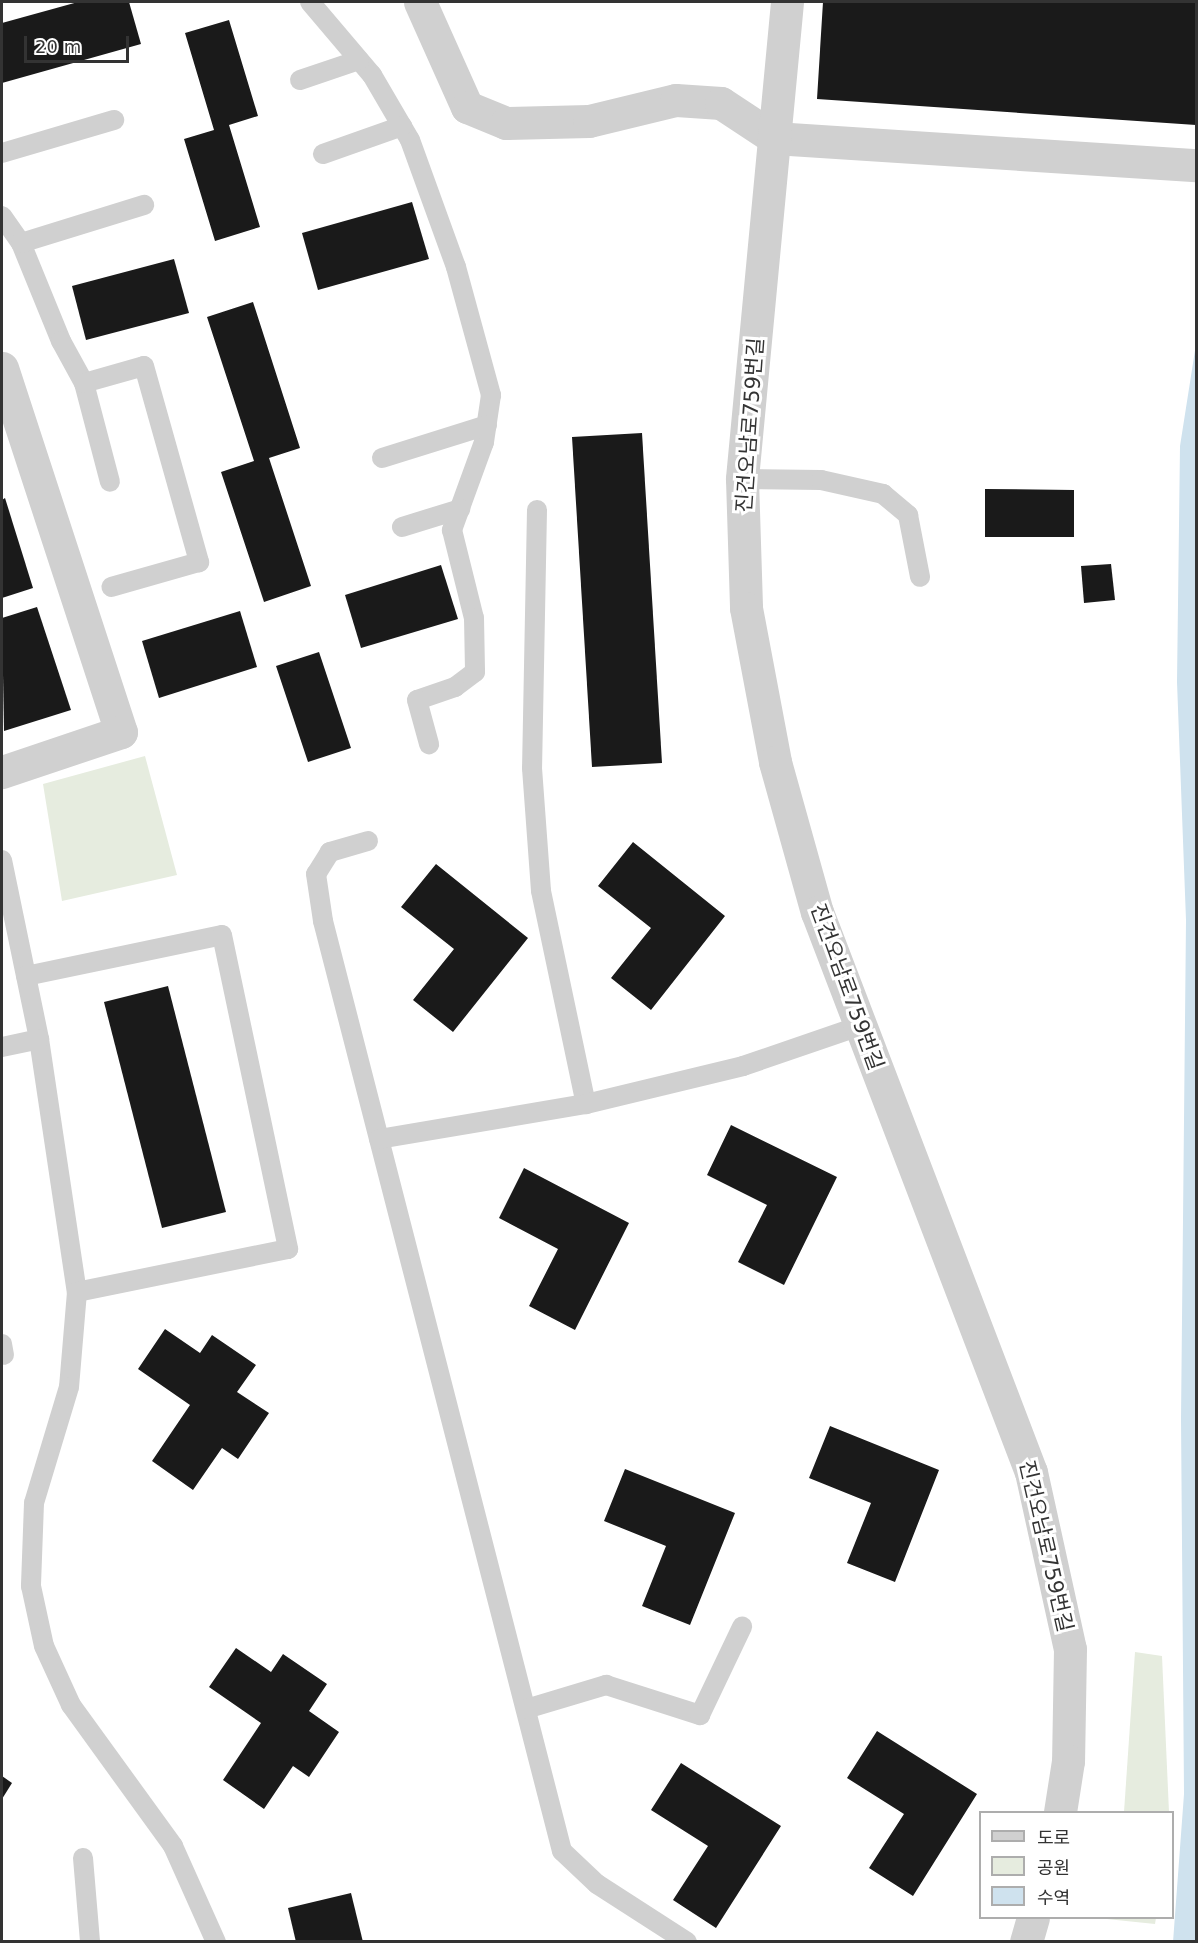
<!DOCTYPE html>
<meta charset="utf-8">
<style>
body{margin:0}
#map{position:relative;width:1198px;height:1943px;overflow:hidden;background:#fff;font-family:"DejaVu Sans","Noto Sans KR",sans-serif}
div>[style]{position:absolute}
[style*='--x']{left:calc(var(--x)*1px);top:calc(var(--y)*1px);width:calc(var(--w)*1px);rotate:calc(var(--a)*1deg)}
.green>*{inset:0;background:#e6ecdf}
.water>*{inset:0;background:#cfe2ee}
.building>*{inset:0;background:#1a1a1a}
.lane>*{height:20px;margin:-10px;padding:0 10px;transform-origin:10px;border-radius:10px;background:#d0d0d0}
.street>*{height:33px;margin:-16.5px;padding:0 16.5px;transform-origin:16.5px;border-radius:16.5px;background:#d0d0d0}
span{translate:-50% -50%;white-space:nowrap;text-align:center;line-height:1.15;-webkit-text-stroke:6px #fff;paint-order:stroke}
.street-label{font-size:21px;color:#333}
.frame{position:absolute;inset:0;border:3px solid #333;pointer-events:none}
.legend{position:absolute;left:979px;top:1811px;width:195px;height:108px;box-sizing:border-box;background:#fff;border:2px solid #adadad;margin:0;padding:8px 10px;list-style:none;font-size:18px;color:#333}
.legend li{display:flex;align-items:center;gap:12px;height:30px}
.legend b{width:30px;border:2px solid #adadad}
.scale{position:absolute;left:24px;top:36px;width:105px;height:27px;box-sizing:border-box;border:3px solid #333;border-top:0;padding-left:8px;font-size:18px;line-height:21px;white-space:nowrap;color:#333;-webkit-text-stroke:4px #fff;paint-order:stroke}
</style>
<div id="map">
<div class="green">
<i style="clip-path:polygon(145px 756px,177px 875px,62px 901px,43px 784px)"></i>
<i style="clip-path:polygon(1135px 1652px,1162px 1656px,1169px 1812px,1124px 1812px)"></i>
<i style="clip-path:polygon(1097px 1918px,1156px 1918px,1155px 1924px)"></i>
</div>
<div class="water">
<i style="clip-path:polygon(1196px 344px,1196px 1941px,1173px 1942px,1184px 1794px,1181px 1419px,1186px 920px,1177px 682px,1180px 446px)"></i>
</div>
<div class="building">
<i style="clip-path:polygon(78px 2px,129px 2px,141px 44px,2px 83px,2px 23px)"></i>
<i style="clip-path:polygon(823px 2px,1196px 2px,1196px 125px,817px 99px)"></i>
<i style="clip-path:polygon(229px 20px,258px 116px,229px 125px,260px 227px,215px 241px,184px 139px,214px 130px,185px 33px)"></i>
<i style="clip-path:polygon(412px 202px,429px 259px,318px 290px,302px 233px)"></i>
<i style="clip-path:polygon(174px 259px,189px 313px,86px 340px,72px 286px)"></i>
<i style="clip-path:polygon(253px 302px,300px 448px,269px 458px,311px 586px,264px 602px,221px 472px,254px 461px,207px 317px)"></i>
<i style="clip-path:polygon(642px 433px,662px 763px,592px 767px,572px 437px)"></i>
<i style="clip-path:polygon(985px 489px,1074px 490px,1074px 537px,985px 537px)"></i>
<i style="clip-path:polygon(5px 498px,33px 588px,2px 598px,2px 500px)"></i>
<i style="clip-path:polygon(1111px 564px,1115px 600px,1084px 603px,1081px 566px)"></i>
<i style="clip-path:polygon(441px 565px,458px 619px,361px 648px,345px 595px)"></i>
<i style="clip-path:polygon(37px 607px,71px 710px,4px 731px,2px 618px)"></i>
<i style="clip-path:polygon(240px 611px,257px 667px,159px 698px,142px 641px)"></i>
<i style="clip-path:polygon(319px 652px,351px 748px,308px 762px,276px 666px)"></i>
<i style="clip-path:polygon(633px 842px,725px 916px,651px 1010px,611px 978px,651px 928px,598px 886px)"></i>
<i style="clip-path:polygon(436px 864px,528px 938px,453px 1032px,413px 1000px,454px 949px,401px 907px)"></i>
<i style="clip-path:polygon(168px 986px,226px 1212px,162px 1228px,104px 1002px)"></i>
<i style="clip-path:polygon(731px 1125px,837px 1177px,784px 1285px,738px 1262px,767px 1205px,707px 1175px)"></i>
<i style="clip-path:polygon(524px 1168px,629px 1223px,575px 1330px,529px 1306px,558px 1249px,499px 1218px)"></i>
<i style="clip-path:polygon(165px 1329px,200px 1353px,212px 1335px,256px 1365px,237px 1392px,269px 1413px,238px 1459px,222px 1448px,193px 1490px,152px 1461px,190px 1405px,138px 1369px)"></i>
<i style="clip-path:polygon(830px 1426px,939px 1470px,895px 1582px,847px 1563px,871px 1503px,809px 1478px)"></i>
<i style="clip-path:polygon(625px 1469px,735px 1513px,690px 1625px,642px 1606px,666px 1546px,604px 1521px)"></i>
<i style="clip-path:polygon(236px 1648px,271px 1672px,283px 1654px,327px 1684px,309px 1711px,339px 1732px,309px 1777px,293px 1766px,264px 1809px,223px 1780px,261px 1723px,209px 1687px)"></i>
<i style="clip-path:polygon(877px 1731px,977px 1794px,913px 1896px,869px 1868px,904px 1814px,847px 1778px)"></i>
<i style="clip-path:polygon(681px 1763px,781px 1826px,716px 1928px,673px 1900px,708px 1846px,651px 1810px)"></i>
<i style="clip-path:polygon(2px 1776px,12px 1783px,2px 1799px)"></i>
<i style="clip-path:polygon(351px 1893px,363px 1942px,296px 1942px,288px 1908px)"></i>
</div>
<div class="lane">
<i style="--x:310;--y:2;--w:96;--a:49.7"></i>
<i style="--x:372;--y:75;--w:75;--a:59.7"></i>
<i style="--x:410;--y:140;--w:135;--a:70.1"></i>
<i style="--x:456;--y:267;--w:133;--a:74.7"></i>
<i style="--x:491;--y:395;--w:48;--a:98.5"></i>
<i style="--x:484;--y:442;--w:94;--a:110"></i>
<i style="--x:452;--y:530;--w:91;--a:76"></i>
<i style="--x:474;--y:618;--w:54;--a:88.9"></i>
<i style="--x:475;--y:672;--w:25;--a:143"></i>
<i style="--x:455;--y:687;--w:40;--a:161.1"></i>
<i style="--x:417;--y:700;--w:46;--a:74.7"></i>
<i style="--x:300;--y:80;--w:62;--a:-18.7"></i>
<i style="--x:2;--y:153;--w:117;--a:-16.4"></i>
<i style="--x:323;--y:154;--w:84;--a:-19.5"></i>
<i style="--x:2;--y:216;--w:33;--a:55"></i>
<i style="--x:21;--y:243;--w:106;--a:67.8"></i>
<i style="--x:61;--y:341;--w:48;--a:61.3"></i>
<i style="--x:84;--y:383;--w:102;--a:75.3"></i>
<i style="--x:21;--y:243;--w:129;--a:-17.2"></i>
<i style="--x:84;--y:383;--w:62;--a:-15.8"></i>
<i style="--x:144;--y:366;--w:204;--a:74.3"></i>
<i style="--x:199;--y:562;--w:91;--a:164.1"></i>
<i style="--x:382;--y:458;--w:110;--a:-17.4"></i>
<i style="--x:742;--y:479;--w:79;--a:0.7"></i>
<i style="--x:821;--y:480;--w:64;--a:12.7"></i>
<i style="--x:883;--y:494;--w:33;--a:40"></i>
<i style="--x:908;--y:515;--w:63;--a:79"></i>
<i style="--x:537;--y:510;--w:258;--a:91.1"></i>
<i style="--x:532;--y:768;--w:123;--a:85.8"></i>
<i style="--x:541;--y:891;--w:218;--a:78.1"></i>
<i style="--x:402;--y:527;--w:61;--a:-17.2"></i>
<i style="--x:368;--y:841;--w:40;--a:164"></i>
<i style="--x:330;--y:852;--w:26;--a:122"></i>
<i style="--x:316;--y:874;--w:48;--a:81.5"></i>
<i style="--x:323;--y:921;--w:960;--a:75.59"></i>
<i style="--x:562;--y:1851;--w:48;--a:43.3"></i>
<i style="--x:597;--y:1884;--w:107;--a:32.8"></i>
<i style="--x:2;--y:860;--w:183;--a:78.3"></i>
<i style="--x:39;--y:1039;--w:256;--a:81.5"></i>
<i style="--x:77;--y:1292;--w:95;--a:94.8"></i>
<i style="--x:69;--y:1387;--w:121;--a:106.8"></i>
<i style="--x:34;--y:1503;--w:83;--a:92.1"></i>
<i style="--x:31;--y:1586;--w:61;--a:77.8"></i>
<i style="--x:44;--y:1646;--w:65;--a:65.4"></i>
<i style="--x:71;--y:1705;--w:174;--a:54.1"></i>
<i style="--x:173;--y:1846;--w:105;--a:65.9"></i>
<i style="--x:26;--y:976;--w:200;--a:-11.8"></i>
<i style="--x:222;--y:935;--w:321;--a:78.1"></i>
<i style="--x:288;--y:1249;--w:215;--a:168.5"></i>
<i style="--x:2;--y:1047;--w:38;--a:-12"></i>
<i style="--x:379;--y:1139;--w:210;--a:-9.6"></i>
<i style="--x:586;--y:1104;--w:162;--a:-13.6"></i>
<i style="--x:743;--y:1066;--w:124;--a:-18.9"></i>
<i style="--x:2;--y:1344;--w:11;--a:80"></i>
<i style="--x:526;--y:1709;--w:84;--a:-16.7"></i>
<i style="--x:606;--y:1685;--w:99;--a:17.7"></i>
<i style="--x:700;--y:1715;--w:98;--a:-64.5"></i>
<i style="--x:83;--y:1858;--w:84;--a:85.2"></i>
</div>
<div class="street">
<i style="--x:420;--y:2;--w:115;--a:65.9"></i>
<i style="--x:467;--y:107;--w:42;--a:22.3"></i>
<i style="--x:506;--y:123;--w:83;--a:-1.4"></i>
<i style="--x:589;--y:121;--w:89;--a:-13.6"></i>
<i style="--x:676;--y:100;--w:45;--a:3.8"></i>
<i style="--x:721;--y:103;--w:64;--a:33.4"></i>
<i style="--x:774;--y:138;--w:423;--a:3.7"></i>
<i style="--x:787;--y:2;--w:479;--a:95.4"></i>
<i style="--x:742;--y:479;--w:129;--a:88.2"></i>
<i style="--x:746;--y:608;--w:157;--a:79.3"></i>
<i style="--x:775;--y:762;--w:156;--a:74.4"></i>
<i style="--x:817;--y:912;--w:599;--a:69.09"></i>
<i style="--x:1031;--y:1472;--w:181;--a:77.6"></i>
<i style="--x:1070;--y:1649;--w:112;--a:91"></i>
<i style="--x:1068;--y:1761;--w:52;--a:98.9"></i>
<i style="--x:2;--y:368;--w:383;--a:71.9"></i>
<i style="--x:121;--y:732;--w:126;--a:161.4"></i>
<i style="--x:1026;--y:1942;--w:25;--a:-74"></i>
</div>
<div class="street-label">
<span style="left:750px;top:425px;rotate:-86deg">진건오남로759번길</span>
<span style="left:847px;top:987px;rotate:70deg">진건오남로759번길</span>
<span style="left:1046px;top:1546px;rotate:77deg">진건오남로759번길</span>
</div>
<div class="frame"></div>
<ul class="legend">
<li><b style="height:8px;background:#d0d0d0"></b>도로</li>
<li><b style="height:16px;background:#e6ecdf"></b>공원</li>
<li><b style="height:16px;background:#cfe2ee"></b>수역</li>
</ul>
<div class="scale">20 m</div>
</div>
